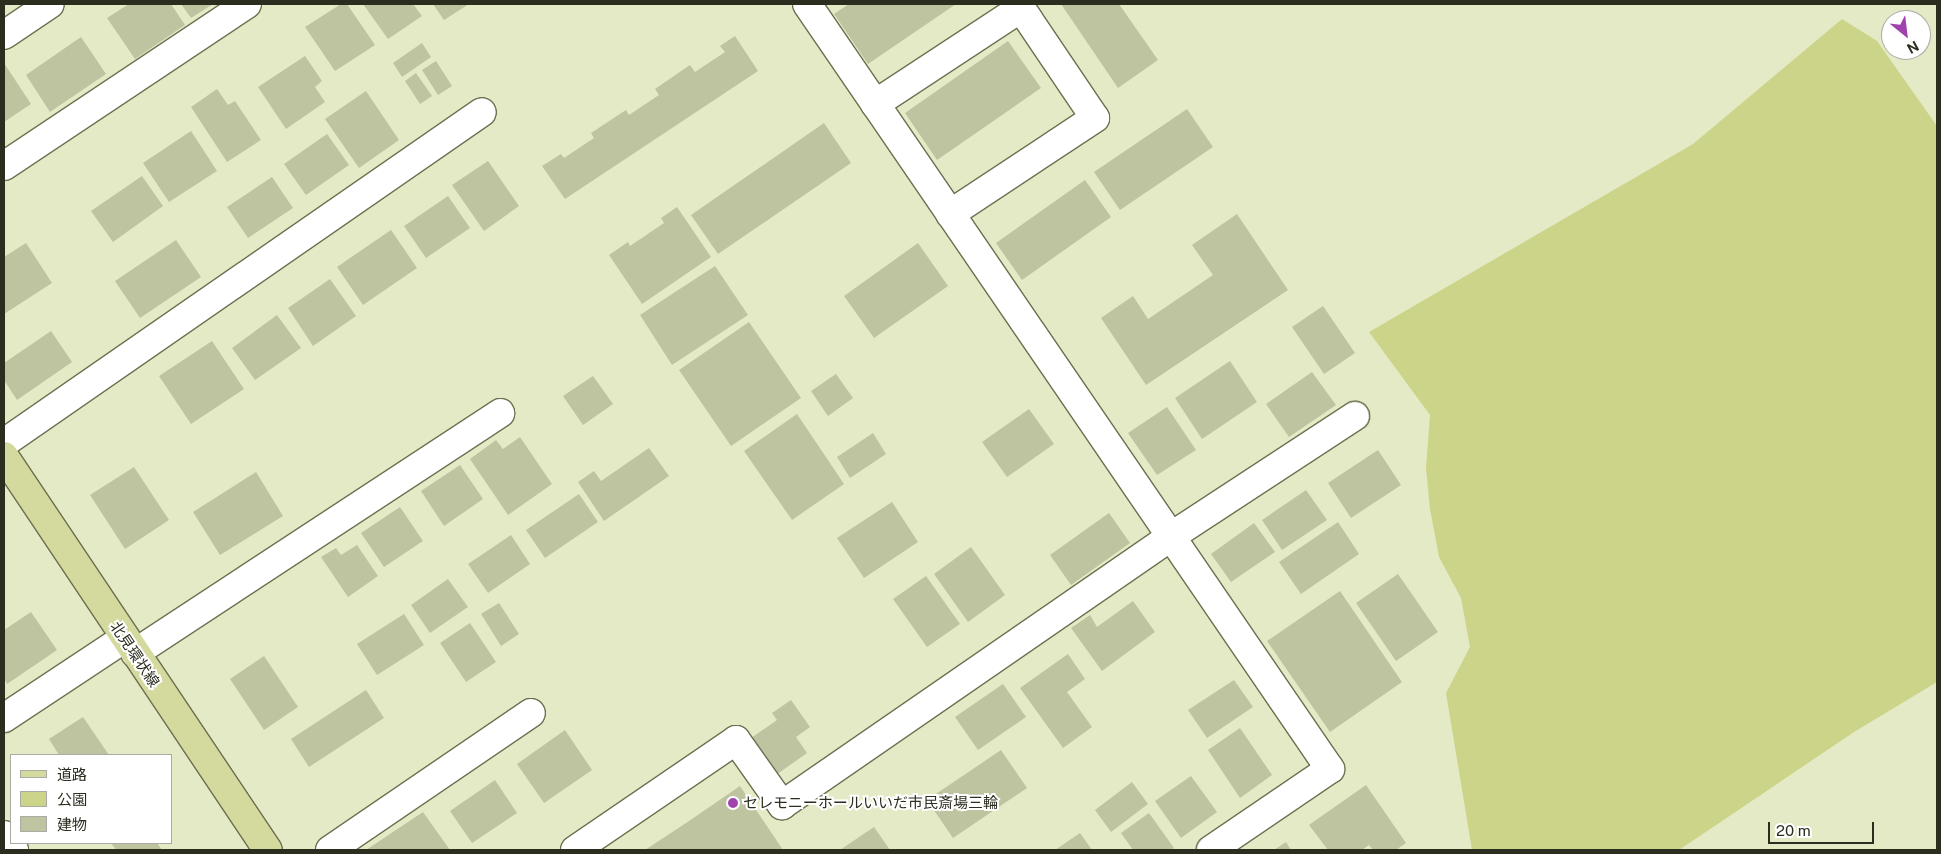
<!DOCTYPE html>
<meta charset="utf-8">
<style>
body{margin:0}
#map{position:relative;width:1941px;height:854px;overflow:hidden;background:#e5eac6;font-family:"Public Sans","Noto Sans JP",sans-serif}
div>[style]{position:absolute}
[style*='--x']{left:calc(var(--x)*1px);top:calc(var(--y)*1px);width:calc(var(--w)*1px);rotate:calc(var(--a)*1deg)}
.green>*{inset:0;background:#cbd488}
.building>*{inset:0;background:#bec3a0}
.roads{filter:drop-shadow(1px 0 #6c7050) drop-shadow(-1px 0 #6c7050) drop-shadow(0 1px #6c7050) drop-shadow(0 -1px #6c7050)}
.minor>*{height:28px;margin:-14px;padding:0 14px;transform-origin:14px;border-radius:14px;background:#fff}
.major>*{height:28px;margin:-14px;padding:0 14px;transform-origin:14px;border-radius:14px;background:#d4d99e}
.dots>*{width:14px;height:14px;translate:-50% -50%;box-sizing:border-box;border:2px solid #fff;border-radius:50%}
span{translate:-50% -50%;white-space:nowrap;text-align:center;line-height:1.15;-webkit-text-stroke:4px #fff;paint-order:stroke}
.street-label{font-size:15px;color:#2b2d1f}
.poi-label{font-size:15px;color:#2b2d1f}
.left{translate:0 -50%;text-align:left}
.frame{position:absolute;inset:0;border:5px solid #2b2d1f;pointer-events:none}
.legend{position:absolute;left:10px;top:754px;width:162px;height:90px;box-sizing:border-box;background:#fff;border:1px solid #aaaba5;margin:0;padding:6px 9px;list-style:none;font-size:15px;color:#2b2d1f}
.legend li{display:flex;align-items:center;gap:10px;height:25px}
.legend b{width:25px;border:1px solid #aaaba5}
.north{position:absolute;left:1881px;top:10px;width:50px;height:50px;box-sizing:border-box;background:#fff;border:1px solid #aaaba5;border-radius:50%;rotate:151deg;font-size:14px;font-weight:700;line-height:20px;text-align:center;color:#2b2d1f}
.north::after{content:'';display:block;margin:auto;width:18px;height:22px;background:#a143ac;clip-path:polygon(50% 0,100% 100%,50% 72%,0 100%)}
.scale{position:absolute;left:1768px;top:822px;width:106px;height:22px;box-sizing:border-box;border:2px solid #2b2d1f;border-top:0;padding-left:6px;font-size:15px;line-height:18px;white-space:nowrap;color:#2b2d1f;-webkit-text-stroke:4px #fff;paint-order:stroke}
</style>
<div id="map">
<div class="green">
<i style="clip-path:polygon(1842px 19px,1877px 41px,1937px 126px,1937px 682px,1854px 732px,1679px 850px,1472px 850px,1446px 693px,1470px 647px,1461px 598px,1439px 557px,1430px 509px,1426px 468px,1430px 415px,1369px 332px,1693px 144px)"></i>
</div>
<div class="building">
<i style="clip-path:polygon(129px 4px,171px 4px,185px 25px,135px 59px,107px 18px)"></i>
<i style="clip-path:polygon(181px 4px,213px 4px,191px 18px)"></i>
<i style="clip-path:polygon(341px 4px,347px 4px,375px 45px,335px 71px,305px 27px)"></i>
<i style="clip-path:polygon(363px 4px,413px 4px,422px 16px,388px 39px)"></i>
<i style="clip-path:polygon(433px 4px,469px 4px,444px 20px)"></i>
<i style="clip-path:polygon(849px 4px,956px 4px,868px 64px,834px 14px)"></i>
<i style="clip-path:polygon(1061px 4px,1119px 4px,1158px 60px,1118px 88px)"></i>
<i style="clip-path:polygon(735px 36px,758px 71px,565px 199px,542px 166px,561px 154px,564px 158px,594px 138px,591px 133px,626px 110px,629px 115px,659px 95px,655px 89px,690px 65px,695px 72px,725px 52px,720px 46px)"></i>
<i style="clip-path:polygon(81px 37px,106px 74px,50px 112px,26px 75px)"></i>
<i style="clip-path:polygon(1008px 41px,1041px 88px,937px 160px,905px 113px)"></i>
<i style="clip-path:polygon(422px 43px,431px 57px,402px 77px,393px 63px)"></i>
<i style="clip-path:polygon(305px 56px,322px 81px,315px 87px,325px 102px,286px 129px,258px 87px)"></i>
<i style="clip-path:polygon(436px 61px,452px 86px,438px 95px,422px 70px)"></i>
<i style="clip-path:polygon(4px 63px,31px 104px,4px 122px)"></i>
<i style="clip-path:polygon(416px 73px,432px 96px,420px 104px,405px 81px)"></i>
<i style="clip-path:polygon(217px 89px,228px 105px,235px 101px,261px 140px,227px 162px,191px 107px)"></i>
<i style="clip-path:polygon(366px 91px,399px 140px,359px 168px,325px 119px)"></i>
<i style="clip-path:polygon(1187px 109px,1213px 147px,1120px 210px,1094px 172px)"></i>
<i style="clip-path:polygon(824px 123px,851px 163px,718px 254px,691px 215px)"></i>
<i style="clip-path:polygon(191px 131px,217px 171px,169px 202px,143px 163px)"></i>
<i style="clip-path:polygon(327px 134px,349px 165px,306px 195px,284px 164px)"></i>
<i style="clip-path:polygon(488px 161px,519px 206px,484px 231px,452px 185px)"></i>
<i style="clip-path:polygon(142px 176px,163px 206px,113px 242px,91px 211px)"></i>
<i style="clip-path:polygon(272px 177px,293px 208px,248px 238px,227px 207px)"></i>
<i style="clip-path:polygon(1085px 180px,1111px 217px,1022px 280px,996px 243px)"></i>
<i style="clip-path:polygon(448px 196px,470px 228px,426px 258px,404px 226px)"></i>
<i style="clip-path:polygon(677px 207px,711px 257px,642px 304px,609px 255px,628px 242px,630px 246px,664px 223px,661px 218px)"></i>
<i style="clip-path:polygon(1237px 214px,1288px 290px,1146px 385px,1101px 318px,1133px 296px,1148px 319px,1213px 275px,1192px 245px)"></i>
<i style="clip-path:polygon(391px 230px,417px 268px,363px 305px,337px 267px)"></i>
<i style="clip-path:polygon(176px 240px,201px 277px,140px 318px,115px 281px)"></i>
<i style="clip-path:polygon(26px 243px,52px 283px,4px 314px,4px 257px)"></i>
<i style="clip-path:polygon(918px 243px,948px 286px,874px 338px,844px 296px)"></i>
<i style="clip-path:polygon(715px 266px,748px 315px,672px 365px,640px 315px)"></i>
<i style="clip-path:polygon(330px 279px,356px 316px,313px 346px,288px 308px)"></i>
<i style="clip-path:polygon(1323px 306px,1355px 353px,1324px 374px,1292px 327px)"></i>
<i style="clip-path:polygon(277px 315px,301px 348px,255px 380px,232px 348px)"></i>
<i style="clip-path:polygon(749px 322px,801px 398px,731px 446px,679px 370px)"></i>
<i style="clip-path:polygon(51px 331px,72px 362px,17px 400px,4px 380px,4px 363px)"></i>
<i style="clip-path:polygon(212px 341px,244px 389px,191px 424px,159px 376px)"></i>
<i style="clip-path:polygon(1230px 361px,1257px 402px,1202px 439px,1175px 398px)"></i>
<i style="clip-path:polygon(1312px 372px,1336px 405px,1289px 437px,1266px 404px)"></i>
<i style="clip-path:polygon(836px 374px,853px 398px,828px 416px,811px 391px)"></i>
<i style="clip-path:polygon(593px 376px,613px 404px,583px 425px,563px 396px)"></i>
<i style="clip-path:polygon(1167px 407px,1196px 450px,1157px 475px,1128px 433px)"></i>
<i style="clip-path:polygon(1029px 409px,1054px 444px,1007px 477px,982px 442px)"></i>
<i style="clip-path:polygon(797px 414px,844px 484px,792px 520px,744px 451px)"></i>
<i style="clip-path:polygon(873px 433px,886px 454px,850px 478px,837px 457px)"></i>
<i style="clip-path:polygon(520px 437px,552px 484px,508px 515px,470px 459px,496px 440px,503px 449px)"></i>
<i style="clip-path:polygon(649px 448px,669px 476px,604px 521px,578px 482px,594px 471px,601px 481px)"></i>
<i style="clip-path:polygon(1378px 450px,1401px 485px,1351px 518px,1328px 483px)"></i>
<i style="clip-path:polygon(460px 465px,483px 499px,444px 526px,421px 491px)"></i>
<i style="clip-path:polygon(134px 467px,169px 520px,125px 549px,90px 495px)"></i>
<i style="clip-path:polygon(256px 472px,283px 516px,220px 555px,193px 512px)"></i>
<i style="clip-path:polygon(1306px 490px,1327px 520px,1282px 550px,1262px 520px)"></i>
<i style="clip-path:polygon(579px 494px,598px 522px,545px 558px,526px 530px)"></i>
<i style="clip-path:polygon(892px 502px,918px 542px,864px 578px,837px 538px)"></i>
<i style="clip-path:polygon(400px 507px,423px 541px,384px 567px,361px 533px)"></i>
<i style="clip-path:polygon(1109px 513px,1130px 543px,1071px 585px,1050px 555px)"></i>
<i style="clip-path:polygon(1338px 522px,1359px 554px,1301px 594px,1279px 562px)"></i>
<i style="clip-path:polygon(1254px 523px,1275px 552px,1231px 582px,1211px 554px)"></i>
<i style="clip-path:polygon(511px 535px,530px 564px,488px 593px,468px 564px)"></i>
<i style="clip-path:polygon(357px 545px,378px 576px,348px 597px,321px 557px,336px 548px,341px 555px)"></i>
<i style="clip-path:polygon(971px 547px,1005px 595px,968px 622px,934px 574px)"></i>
<i style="clip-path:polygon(1398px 574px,1438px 632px,1396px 661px,1356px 603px)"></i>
<i style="clip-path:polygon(926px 576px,960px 624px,927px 647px,893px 599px)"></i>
<i style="clip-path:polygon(448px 579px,468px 607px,430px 633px,411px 605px)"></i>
<i style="clip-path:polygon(1340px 591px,1402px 682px,1330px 732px,1267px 641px)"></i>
<i style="clip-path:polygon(1133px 601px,1155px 632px,1102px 671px,1071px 628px,1090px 615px,1097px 627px)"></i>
<i style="clip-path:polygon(499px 603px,519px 634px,501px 646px,481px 614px)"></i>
<i style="clip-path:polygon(31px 612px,57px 650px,7px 684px,4px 678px,4px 630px)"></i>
<i style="clip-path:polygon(404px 614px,424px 645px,377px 675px,357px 644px)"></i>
<i style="clip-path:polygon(470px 623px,496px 662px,466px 682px,440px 643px)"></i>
<i style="clip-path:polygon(1068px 654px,1085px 679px,1067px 692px,1092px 727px,1063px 748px,1020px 688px)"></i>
<i style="clip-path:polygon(264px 656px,298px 707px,264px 730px,230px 679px)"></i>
<i style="clip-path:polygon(1234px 680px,1253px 707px,1207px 738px,1188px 710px)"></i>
<i style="clip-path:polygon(1003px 684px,1026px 717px,978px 750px,955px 717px)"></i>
<i style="clip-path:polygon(366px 690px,384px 718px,309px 767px,291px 739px)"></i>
<i style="clip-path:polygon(791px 700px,810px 727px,796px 737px,807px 753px,776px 775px,751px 738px,777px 720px,772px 713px)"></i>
<i style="clip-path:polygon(83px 717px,109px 755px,59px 755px,49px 739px)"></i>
<i style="clip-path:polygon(1240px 728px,1272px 775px,1240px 798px,1208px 750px)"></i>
<i style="clip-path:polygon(565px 730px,592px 770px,544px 803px,517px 764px)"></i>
<i style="clip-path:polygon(1001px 750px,1027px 788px,953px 838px,927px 800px)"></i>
<i style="clip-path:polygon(1191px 776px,1217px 812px,1181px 838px,1155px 801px)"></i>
<i style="clip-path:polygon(495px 780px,517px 813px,472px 843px,450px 811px)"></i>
<i style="clip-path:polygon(1132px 782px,1148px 804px,1111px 832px,1095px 810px)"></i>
<i style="clip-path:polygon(1366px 785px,1406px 843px,1396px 850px,1373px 850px,1369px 845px,1362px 850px,1328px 850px,1309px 825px)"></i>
<i style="clip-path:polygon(740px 786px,783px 850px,645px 850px,689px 821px)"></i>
<i style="clip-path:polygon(423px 812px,450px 850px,366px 850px)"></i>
<i style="clip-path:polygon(1149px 813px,1174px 848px,1171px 850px,1133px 850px,1121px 833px)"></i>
<i style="clip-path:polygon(874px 827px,890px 850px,840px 850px)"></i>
<i style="clip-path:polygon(1080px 833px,1092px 850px,1055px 850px)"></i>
<i style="clip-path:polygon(1286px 842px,1291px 850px,1274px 850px)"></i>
<i style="clip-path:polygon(111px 843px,157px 843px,162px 850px,116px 850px)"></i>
</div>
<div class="roads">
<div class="minor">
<i style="--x:807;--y:4;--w:927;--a:55.64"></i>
<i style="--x:1330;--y:769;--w:144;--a:145.8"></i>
<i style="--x:4;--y:35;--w:55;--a:-34"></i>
<i style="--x:875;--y:104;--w:175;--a:-33.3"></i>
<i style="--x:4;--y:166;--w:292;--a:-33.7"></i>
<i style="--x:950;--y:214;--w:174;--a:-33.5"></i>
<i style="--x:1095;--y:118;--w:138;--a:-124"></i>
<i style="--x:4;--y:443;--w:581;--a:-34.7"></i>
<i style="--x:135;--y:653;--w:437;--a:-33.3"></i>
<i style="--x:4;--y:718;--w:145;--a:-33.5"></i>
<i style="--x:4;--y:835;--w:18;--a:56"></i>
<i style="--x:330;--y:850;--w:243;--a:-34.3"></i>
<i style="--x:575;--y:850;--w:195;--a:-34.3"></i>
<i style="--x:736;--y:740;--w:80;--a:54.7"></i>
<i style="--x:782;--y:805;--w:472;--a:-34.6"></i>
<i style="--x:1170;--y:537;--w:221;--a:-33.2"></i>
</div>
<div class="major">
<i style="--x:4;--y:456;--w:474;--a:56.2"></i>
</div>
</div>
<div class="dots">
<i style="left:733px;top:803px;background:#a143ac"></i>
</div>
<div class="street-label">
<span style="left:135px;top:654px;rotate:56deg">北見環状線</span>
</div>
<div class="poi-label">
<span class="left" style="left:743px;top:803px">セレモニーホールいいだ市民斎場三輪</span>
</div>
<div class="frame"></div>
<ul class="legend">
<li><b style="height:6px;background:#d4d99e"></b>道路</li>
<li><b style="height:14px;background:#cbd488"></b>公園</li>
<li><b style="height:14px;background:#bec3a0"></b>建物</li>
</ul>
<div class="north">N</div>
<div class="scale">20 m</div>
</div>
